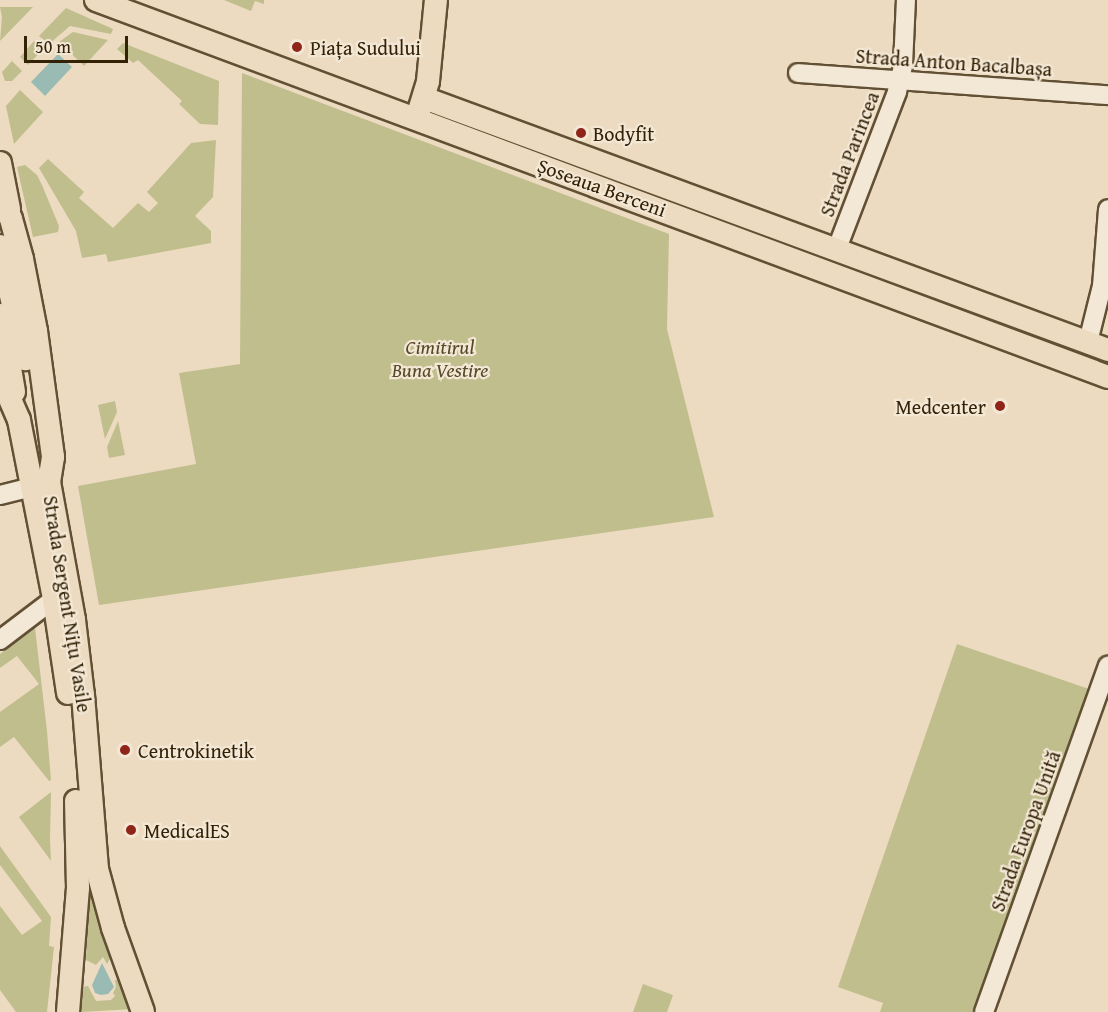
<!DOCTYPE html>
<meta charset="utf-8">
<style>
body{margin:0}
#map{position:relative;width:1108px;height:1012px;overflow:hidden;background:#ecdbc0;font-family:"Gentium Book Plus",serif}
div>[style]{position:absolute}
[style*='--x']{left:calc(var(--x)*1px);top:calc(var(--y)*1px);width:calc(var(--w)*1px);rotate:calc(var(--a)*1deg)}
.green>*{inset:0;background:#c0be8d}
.water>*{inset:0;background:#99bbb3}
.roads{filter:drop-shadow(2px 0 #625034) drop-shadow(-2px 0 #625034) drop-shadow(0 2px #625034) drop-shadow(0 -2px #625034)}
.minor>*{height:18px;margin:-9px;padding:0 9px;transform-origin:9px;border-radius:9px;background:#f3e8d6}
.major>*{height:22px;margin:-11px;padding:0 11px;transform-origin:11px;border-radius:11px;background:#ecdbc0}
.dots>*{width:16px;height:16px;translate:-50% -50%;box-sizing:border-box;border:3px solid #f3e8d6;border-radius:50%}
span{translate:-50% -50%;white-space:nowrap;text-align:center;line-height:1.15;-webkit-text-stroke:4.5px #f3e8d6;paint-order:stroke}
.poi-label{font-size:20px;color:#342206}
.left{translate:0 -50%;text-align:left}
.right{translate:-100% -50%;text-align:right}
.street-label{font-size:20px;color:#342206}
.park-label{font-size:20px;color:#574928;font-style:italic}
.scale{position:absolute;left:24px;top:36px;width:104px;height:27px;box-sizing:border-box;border:3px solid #342206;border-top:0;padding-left:8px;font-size:18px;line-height:21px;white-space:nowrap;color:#342206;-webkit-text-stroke:4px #f3e8d6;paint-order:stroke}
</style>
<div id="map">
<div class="green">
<i style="clip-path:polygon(224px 0,264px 0,264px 4px,255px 1px,251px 11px)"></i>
<i style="clip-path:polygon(0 7px,33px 7px,0 41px,2px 17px)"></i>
<i style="clip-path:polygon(66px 8px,113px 29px,111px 34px,70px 26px,49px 44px,39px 36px)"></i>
<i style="clip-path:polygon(73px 32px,108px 40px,84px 66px,59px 42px)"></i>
<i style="clip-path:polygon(34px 41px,43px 49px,28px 65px,20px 57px)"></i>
<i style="clip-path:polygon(123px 43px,219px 81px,218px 125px,200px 124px,179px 104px,182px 101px,138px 60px,133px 63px,117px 49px)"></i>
<i style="clip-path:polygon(12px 61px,22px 71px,12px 81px,5px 81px,2px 72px)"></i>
<i style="clip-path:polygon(242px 73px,669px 234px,667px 329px,714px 517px,99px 605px,78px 486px,196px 464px,179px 373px,240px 364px)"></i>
<i style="clip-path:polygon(20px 90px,43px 112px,14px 144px,6px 106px)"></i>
<i style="clip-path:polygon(216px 140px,213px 197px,195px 216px,211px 231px,211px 243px,108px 262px,106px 254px,82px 258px,76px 231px,39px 168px,48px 159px,84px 192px,79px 198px,113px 228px,138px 203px,149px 212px,158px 203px,147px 192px,191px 143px)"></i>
<i style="clip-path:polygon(25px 165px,37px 175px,42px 185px,59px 226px,58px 232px,33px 237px,17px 167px)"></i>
<i style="clip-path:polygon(115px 401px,117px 412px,105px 439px,98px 405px)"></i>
<i style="clip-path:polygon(118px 421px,125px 455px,109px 458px,107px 447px)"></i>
<i style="clip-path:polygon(35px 628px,47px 731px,51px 780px,49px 781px,14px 737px,0 747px,0 712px,39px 684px,17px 656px,0 668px,0 654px)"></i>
<i style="clip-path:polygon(957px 644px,1092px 690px,977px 1012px,880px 1012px,883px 1003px,838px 987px)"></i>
<i style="clip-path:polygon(51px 792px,50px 840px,51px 861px,19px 817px)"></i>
<i style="clip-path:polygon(0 846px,51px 917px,49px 946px,54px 947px,47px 1012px,16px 1012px,0 990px,0 906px,22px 935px,42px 921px,0 865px)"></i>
<i style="clip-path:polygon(93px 889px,113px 953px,107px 964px,103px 957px,96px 965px,86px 960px,89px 890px)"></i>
<i style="clip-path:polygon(122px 979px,133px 1009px,81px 1012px,83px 987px,88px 986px,96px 1001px,111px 1000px,115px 996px,113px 993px,116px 987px,115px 980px)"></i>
<i style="clip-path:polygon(643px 984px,673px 995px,667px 1012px,633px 1012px)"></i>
</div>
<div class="water">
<i style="clip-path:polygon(58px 54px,72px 67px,45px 96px,31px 82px)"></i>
<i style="clip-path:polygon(102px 963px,114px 987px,108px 994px,101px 995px,95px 993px,92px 985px)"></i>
</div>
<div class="roads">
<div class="minor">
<i style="--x:798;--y:73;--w:311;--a:4.1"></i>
<i style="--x:836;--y:251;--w:170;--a:-69"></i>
<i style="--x:897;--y:92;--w:28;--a:-77"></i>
<i style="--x:903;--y:65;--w:65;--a:-87.4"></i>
<i style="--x:1088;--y:342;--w:58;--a:-76"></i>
<i style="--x:1102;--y:286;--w:77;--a:-85.5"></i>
<i style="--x:0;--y:495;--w:34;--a:-14"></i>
<i style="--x:0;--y:640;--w:68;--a:-37.2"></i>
<i style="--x:984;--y:1012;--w:368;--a:-70.3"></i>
</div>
<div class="major">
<i style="--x:96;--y:0;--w:1080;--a:20.43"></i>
<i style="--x:424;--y:98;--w:729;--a:20.22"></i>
<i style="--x:419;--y:111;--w:31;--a:-73"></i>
<i style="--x:428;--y:81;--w:81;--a:-84.4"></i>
<i style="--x:0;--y:163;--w:47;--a:78.9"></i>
<i style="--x:0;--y:195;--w:26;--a:65"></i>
<i style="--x:11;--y:219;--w:41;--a:74.6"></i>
<i style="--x:22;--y:259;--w:73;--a:79"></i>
<i style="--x:36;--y:331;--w:127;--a:82.3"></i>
<i style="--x:53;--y:457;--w:25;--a:99"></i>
<i style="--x:49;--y:482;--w:140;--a:79.7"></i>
<i style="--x:74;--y:620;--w:76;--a:83.2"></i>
<i style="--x:83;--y:695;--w:175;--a:85.4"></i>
<i style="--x:97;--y:869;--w:61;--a:74.8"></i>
<i style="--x:113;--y:928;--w:89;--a:70.3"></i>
<i style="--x:0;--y:246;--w:116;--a:77.5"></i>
<i style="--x:1;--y:315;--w:78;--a:80.4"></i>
<i style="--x:0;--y:376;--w:48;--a:66.6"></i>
<i style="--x:19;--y:420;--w:182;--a:78.9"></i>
<i style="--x:54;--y:599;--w:95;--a:81.5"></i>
<i style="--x:68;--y:1012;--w:124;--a:-85.4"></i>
<i style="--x:78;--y:888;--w:87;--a:-91.3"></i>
</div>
</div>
<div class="dots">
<i style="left:297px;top:47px;background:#8f2418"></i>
<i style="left:581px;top:133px;background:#8f2418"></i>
<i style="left:1000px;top:406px;background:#8f2418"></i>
<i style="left:125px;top:750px;background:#8f2418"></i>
<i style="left:131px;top:830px;background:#8f2418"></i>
</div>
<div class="poi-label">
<span class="left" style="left:310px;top:47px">Piața Sudului</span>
<span class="left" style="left:593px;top:133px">Bodyfit</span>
<span class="right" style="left:986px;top:406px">Medcenter</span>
<span class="left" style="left:138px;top:750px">Centrokinetik</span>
<span class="left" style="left:144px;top:830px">MedicalES</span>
</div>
<div class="street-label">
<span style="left:954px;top:62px;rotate:4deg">Strada Anton Bacalbașa</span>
<span style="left:849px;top:154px;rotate:-69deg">Strada Parincea</span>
<span style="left:602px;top:187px;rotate:20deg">Șoseaua Berceni</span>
<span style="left:68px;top:604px;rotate:81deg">Strada Sergent Nițu Vasile</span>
<span style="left:1025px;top:831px;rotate:-70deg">Strada Europa Unită</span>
</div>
<div class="park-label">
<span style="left:440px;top:358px">Cimitirul<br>Buna Vestire</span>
</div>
<div class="scale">50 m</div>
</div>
